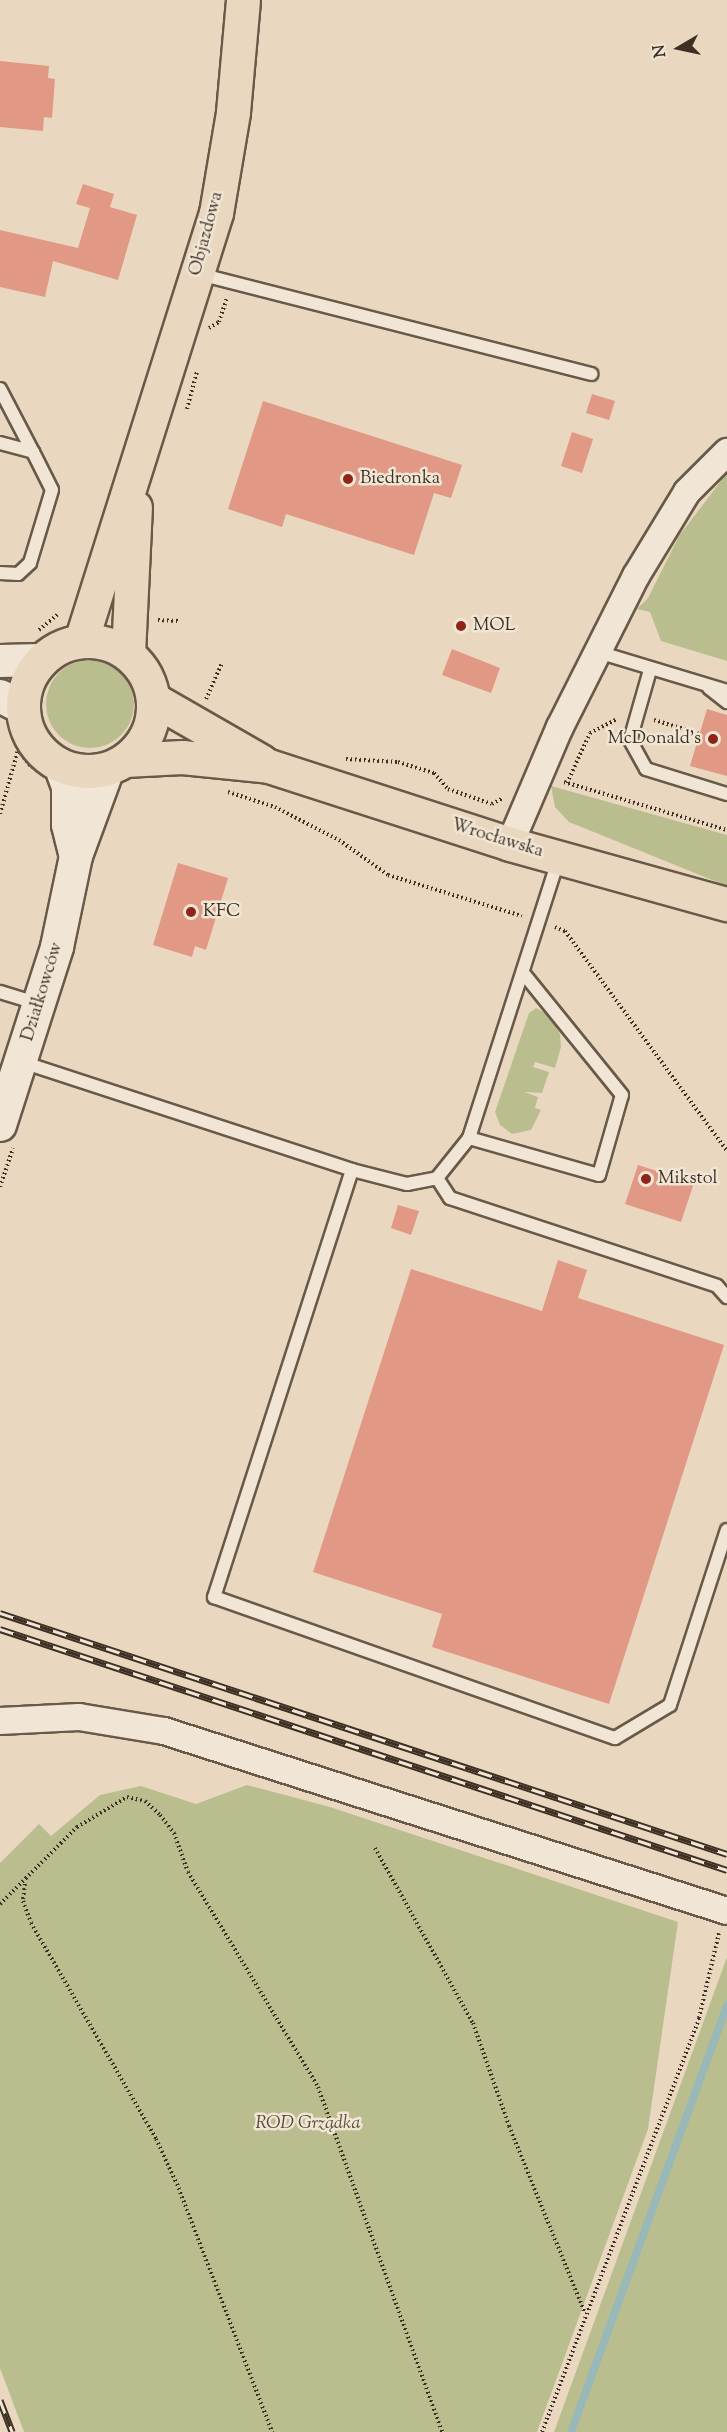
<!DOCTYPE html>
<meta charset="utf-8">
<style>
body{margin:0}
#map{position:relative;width:727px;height:2432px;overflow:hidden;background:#e9d8bf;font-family:"Sorts Mill Goudy",serif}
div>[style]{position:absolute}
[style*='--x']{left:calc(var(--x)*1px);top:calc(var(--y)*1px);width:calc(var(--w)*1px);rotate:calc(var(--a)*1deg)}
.green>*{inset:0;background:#babe8f}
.round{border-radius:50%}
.stream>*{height:8px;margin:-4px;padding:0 4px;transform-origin:4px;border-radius:4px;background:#98b9b7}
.building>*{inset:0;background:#e19884}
.path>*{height:4px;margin-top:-2px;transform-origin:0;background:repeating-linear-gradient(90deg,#3d2f22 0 1.5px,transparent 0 4.5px)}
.roads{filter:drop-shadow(2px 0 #685949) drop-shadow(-2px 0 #685949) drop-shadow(0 2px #685949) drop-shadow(0 -2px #685949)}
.service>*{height:12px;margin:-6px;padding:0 6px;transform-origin:6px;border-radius:6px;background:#f1e6d5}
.minor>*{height:26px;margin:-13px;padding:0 13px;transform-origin:13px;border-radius:13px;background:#f1e6d5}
.tertiary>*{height:32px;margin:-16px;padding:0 16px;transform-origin:16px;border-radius:16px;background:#f1e6d5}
.primary>*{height:33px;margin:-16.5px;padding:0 16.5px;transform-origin:16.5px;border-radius:16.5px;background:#e9d8bf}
.primary>.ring{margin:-16.5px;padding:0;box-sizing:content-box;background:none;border:33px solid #e9d8bf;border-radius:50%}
.rail>*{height:7px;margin-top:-3.5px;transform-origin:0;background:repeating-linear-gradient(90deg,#f1e6d5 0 14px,#3d2f22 0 28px);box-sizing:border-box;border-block:2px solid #3d2f22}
.dots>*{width:16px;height:16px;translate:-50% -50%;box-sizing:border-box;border:3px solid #f1e6d5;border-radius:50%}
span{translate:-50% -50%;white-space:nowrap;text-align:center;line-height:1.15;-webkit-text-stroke:5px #f1e6d5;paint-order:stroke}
.street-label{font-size:18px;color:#3d2f22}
.poi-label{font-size:18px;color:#3d2f22}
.left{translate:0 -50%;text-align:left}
.right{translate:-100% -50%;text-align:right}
.park-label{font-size:18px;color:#564c38;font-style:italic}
.north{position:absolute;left:649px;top:18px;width:60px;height:60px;-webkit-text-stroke:4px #f1e6d5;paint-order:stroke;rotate:261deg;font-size:16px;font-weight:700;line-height:24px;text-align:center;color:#3d2f22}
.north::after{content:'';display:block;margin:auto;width:21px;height:27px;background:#3d2f22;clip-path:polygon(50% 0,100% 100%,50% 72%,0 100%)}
</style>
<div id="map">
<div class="green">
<i style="clip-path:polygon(727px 473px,727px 661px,661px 641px,650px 612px,637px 609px,648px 598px,679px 536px)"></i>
<i class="round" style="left:46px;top:660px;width:88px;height:88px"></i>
<i style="clip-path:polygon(551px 786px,727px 835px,727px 886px,569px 822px,555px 807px)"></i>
<i style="clip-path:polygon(536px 1008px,549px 1015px,560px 1034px,561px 1047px,555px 1068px,535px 1062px,533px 1067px,549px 1072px,542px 1093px,524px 1092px,538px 1097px,535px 1108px,541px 1110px,531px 1130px,512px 1134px,500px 1125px,495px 1112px,529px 1013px)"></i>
<i style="clip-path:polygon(247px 1785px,330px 1807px,678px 1922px,648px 2129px,537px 2432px,24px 2432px,0 2368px,0 1863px,39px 1824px,51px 1836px,100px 1795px,141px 1786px,196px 1804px)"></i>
<i style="clip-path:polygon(727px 1957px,727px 2432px,554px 2432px)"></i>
</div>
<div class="stream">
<i style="--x:571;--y:2432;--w:455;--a:-69.9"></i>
</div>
<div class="building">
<i style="clip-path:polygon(0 61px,49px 66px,48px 78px,55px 79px,52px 118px,44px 117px,43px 131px,0 127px)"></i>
<i style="clip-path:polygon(83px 184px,114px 194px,110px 207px,137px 215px,118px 280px,53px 261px,45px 297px,0 287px,0 230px,78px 248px,90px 208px,76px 204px)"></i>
<i style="clip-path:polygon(592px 394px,615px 401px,609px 420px,586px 413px)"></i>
<i style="clip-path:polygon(263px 401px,462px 465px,451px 498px,434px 493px,414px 555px,286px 514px,282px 527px,228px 509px)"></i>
<i style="clip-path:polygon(572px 432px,593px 439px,582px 473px,561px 466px)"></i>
<i style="clip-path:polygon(452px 649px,500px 668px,491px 693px,442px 675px)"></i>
<i style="clip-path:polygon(707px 709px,727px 715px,727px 776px,690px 766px)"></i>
<i style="clip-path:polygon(178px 863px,228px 878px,206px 950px,195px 946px,192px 957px,153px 945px)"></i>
<i style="clip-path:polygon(638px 1165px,694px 1183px,681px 1222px,625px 1204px)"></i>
<i style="clip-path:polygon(398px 1205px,419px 1211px,411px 1235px,391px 1228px)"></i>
<i style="clip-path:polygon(558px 1260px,587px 1270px,578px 1298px,724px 1345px,609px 1704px,432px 1647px,442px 1614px,313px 1572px,411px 1269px,542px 1311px)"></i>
</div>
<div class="path">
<i style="--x:209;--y:328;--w:12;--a:-31"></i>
<i style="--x:219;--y:322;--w:25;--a:-72"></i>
<i style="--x:187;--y:409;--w:39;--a:-75"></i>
<i style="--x:158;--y:620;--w:21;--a:3"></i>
<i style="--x:39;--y:630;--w:25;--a:-40"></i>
<i style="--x:206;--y:699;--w:39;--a:-66"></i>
<i style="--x:654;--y:720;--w:46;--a:16.5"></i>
<i style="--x:15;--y:733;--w:17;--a:80"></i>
<i style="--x:18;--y:750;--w:23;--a:52"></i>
<i style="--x:346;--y:759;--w:52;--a:3.3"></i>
<i style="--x:398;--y:762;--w:38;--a:17"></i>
<i style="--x:434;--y:773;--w:21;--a:49"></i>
<i style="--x:448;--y:789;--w:46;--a:18.8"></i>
<i style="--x:492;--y:804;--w:13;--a:-29"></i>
<i style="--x:564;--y:782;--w:170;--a:16.4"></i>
<i style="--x:567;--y:783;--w:55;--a:-65.3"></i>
<i style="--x:590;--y:733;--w:29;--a:-27"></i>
<i style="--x:228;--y:792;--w:49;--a:17.7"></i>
<i style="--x:275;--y:807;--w:72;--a:27.3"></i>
<i style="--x:339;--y:840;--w:60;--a:35.5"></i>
<i style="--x:388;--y:875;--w:140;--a:17"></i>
<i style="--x:0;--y:814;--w:66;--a:-74.3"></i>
<i style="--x:555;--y:927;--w:11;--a:22"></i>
<i style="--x:565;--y:931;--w:273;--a:53.6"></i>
<i style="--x:0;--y:1187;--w:41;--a:-71.6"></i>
<i style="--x:375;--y:1848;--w:201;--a:60.8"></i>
<i style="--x:473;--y:2023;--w:109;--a:70.7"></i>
<i style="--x:509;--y:2126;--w:202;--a:67.9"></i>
<i style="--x:25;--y:1884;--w:17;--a:97"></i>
<i style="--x:23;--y:1901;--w:23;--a:70"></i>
<i style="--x:31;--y:1923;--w:250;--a:59.9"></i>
<i style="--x:156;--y:2139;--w:50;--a:65"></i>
<i style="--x:177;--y:2184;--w:266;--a:69"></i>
<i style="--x:0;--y:1904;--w:109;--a:-45"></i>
<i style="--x:77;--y:1827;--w:58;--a:-31"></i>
<i style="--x:127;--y:1797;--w:18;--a:13"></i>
<i style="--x:145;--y:1801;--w:21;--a:43"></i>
<i style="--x:160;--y:1815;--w:23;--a:52"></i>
<i style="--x:174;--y:1833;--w:41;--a:70.3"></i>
<i style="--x:188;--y:1872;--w:251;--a:58.8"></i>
<i style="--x:318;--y:2087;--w:367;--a:70.2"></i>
<i style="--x:542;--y:2432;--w:443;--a:-69.2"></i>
<i style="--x:699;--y:2018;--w:87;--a:-76.8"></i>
</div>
<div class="roads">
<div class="service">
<i style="--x:199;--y:274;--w:405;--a:14.3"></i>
<i style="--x:0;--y:389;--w:71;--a:62.4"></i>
<i style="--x:0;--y:443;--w:34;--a:15"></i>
<i style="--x:33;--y:452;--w:42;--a:63.4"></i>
<i style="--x:52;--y:490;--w:76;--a:106.8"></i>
<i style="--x:30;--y:563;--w:16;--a:137"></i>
<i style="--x:18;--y:574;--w:18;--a:-177"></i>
<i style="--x:598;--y:652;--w:135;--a:16.8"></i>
<i style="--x:650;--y:670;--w:73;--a:105.9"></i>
<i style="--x:630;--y:740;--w:33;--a:61"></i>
<i style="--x:646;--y:769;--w:85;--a:17.2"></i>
<i style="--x:709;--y:688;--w:23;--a:38"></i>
<i style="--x:0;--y:992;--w:41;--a:17.1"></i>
<i style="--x:22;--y:1062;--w:347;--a:18.1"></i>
<i style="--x:352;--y:1170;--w:57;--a:14.3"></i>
<i style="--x:407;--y:1184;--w:31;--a:-11"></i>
<i style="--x:437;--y:1178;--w:51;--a:-51.3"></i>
<i style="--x:469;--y:1138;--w:292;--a:-72.2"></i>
<i style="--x:469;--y:1138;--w:135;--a:15.9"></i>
<i style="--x:599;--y:1175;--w:83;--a:-74"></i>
<i style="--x:622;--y:1095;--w:156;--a:-129"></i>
<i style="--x:352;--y:1170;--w:449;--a:107.9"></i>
<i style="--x:214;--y:1597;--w:425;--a:19.4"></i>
<i style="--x:615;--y:1738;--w:64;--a:-31"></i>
<i style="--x:670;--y:1705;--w:184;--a:-72"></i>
<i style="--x:437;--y:1178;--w:24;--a:57"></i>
<i style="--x:450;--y:1198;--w:281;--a:18.2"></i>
<i style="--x:717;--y:1286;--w:15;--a:48"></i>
</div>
<div class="minor">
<i style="--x:510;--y:844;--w:127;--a:-66.9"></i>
<i style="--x:560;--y:727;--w:169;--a:-63.3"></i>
<i style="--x:636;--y:576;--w:98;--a:-58.7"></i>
<i style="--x:687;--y:492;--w:57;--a:-45"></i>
<i style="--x:0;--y:1721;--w:79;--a:-2.9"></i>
<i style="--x:79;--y:1717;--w:86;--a:9.4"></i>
<i style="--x:164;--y:1731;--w:591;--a:17.73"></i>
</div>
<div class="tertiary">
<i style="--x:0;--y:661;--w:42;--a:-1.4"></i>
<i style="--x:0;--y:696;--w:26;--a:28"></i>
<i style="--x:60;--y:765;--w:23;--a:70"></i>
<i style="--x:68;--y:787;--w:38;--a:90"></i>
<i style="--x:68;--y:825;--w:32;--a:76"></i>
<i style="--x:0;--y:1125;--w:187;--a:-72.2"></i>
<i style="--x:57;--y:947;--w:93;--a:-78.2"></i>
<i style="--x:76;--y:856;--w:93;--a:-69.8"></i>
</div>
<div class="primary">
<i class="ring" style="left:23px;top:641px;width:97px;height:97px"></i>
<i style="--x:81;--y:641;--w:449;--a:-72.5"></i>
<i style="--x:216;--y:213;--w:102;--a:-80.4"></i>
<i style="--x:233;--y:112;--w:112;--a:-84.9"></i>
<i style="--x:128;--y:654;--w:147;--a:-87.3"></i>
<i style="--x:153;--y:699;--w:125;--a:29.9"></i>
<i style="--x:125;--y:760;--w:57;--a:-3"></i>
<i style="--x:182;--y:757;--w:87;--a:5.9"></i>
<i style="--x:269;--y:766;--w:253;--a:17.9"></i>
<i style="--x:510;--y:844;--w:225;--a:15.5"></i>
</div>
</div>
<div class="rail">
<i style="--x:0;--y:1613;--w:766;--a:18.34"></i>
<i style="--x:0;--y:1629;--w:766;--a:18.34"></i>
<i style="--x:0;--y:2400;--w:34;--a:69"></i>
</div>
<div class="dots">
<i style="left:348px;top:479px;background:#8f2418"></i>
<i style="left:461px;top:626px;background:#8f2418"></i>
<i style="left:713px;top:739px;background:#8f2418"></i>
<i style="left:191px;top:912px;background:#8f2418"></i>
<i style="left:646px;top:1179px;background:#8f2418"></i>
</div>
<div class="street-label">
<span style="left:207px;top:234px;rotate:-75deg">Objazdowa</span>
<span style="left:497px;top:839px;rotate:17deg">Wrocławska</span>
<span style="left:43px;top:992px;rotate:-73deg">Działkowców</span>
</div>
<div class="poi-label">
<span class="left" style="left:360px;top:479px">Biedronka</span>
<span class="left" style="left:473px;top:626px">MOL</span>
<span class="right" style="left:701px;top:739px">McDonald's</span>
<span class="left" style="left:203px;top:912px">KFC</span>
<span class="left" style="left:658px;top:1179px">Mikstol</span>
</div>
<div class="park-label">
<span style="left:308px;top:2124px">ROD Grządka</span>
</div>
<div class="north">N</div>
</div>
